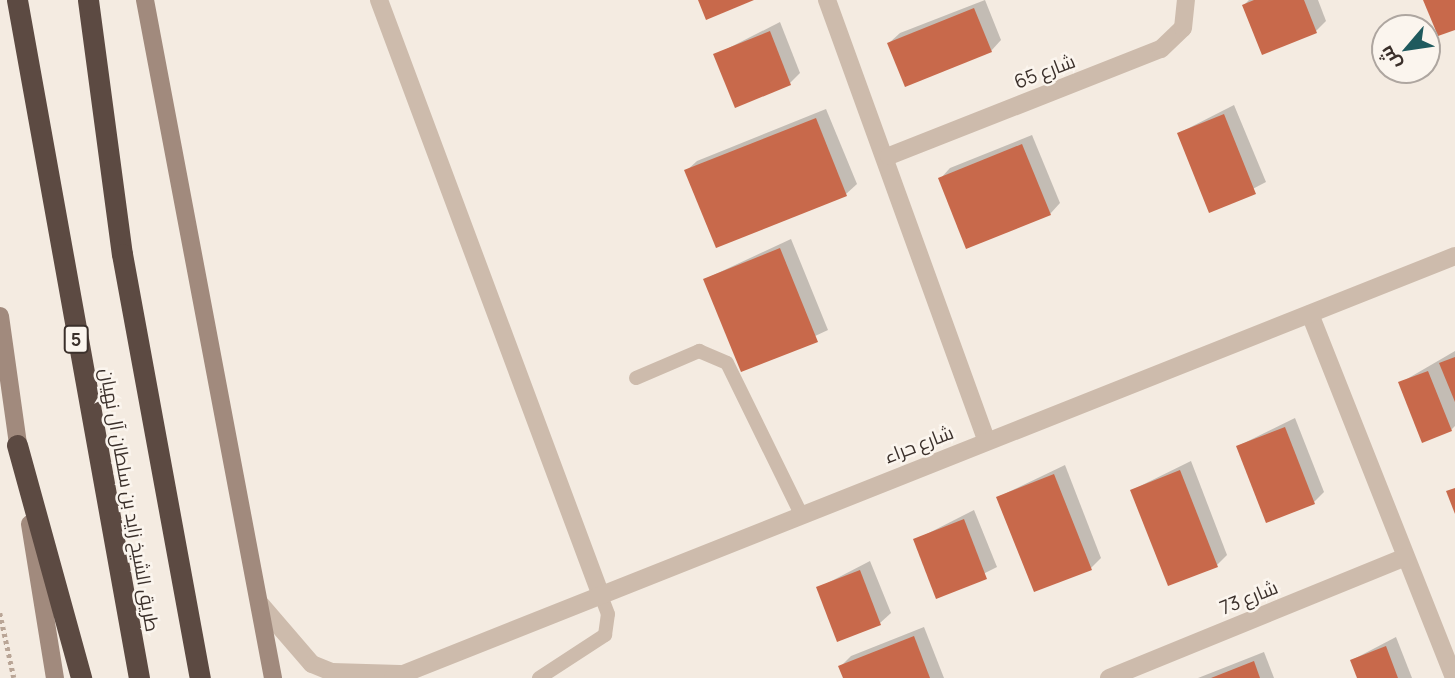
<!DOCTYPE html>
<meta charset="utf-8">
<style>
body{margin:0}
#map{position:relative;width:1455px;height:678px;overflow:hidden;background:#f4ebe1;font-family:Manrope,Cairo,sans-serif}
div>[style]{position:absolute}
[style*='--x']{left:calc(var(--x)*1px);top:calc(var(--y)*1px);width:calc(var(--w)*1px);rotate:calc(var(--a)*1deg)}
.shadow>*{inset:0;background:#0003}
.building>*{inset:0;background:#c8694b}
.path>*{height:4.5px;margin-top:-2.25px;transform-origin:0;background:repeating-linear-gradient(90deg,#b9a596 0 3.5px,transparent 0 7px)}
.service>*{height:14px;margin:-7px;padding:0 7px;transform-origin:7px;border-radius:7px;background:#cdbbac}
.minor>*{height:18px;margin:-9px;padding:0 9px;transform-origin:9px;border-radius:9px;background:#cdbbac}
.tertiary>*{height:18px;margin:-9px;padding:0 9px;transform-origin:9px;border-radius:9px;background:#cdbbac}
.secondary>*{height:18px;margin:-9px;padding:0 9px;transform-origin:9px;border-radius:9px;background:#a18a7d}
.motorway>*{height:21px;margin:-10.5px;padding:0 10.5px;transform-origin:10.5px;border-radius:10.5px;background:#5c4a42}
span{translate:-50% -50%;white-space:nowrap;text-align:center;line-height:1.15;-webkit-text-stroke:5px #fbf5ee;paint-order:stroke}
.shield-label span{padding:2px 5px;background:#fbf5ee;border:2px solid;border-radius:5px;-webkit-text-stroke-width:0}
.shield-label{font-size:18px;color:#3b302b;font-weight:700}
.street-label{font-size:19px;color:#3b302b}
.north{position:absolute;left:1371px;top:14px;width:70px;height:70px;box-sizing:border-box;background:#fbf5ee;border:2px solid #aea6a0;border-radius:50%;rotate:241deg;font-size:19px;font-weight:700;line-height:28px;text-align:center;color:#3b302b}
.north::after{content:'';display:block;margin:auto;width:24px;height:32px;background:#1f5a5e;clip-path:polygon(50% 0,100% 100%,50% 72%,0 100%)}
</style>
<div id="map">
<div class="shadow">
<i style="clip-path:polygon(985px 0,1001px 40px,991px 51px,889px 43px,900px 33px)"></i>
<i style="clip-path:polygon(1249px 0,1318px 0,1326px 21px,1316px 31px,1244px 5px)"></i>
<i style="clip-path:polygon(780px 22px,800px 73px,790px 83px,715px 55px)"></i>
<i style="clip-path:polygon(1234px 105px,1266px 182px,1210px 211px,1179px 133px)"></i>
<i style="clip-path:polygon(826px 109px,857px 184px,846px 194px,717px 246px,686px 171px,697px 161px)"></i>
<i style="clip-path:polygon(1032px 135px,1060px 203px,1050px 214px,940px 179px,950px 168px)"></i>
<i style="clip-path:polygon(791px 239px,828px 330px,742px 370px,705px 279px)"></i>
<i style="clip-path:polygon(1455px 351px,1455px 426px,1451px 430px,1400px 383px)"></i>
<i style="clip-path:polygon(1295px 418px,1324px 492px,1314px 502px,1238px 446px)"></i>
<i style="clip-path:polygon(1191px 461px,1227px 555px,1217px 565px,1132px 490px)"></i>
<i style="clip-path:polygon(1065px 465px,1101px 558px,1091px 568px,998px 497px)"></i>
<i style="clip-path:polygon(974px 510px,997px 567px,937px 597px,915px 540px)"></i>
<i style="clip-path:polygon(870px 561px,891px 613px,880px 623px,818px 588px)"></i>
<i style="clip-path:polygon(924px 627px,944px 678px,845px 678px,841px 666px,851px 656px)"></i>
<i style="clip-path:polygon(1396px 637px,1412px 678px,1359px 678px,1352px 660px)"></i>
<i style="clip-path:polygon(1264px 652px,1274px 678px,1198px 678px)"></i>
</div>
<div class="building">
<i style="clip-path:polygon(698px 0,754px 0,706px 20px)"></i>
<i style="clip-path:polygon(1254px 0,1304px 0,1317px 33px,1262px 55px,1242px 5px)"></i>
<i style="clip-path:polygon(1423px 0,1455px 0,1455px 30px,1438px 36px)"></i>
<i style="clip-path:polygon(974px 8px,992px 52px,905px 87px,887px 43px)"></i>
<i style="clip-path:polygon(770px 31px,791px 85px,735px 108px,713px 54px)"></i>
<i style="clip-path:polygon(1224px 114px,1256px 194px,1209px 213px,1177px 133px)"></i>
<i style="clip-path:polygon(816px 118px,847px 196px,716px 248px,684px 170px)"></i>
<i style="clip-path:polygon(1022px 144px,1051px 215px,966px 249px,938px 178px)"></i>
<i style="clip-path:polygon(780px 248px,818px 342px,741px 372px,703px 279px)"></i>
<i style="clip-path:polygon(1455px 357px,1455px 402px,1439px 363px)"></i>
<i style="clip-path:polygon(1428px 371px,1452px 431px,1422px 443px,1398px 382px)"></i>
<i style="clip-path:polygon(1285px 427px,1315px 504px,1266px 523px,1236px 446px)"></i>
<i style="clip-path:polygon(1180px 470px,1218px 567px,1168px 586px,1130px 490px)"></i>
<i style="clip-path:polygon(1054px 474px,1092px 570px,1034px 592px,996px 497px)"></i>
<i style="clip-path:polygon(1455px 488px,1455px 514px,1446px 491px)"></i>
<i style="clip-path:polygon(964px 519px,987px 579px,936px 599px,913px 539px)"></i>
<i style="clip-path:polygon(860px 570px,881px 625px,837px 642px,816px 587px)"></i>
<i style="clip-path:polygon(914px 636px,930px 678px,843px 678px,838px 666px)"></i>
<i style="clip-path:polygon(1386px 646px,1398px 678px,1357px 678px,1350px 660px)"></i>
<i style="clip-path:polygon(1254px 661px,1260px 678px,1211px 678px)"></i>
</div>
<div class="path">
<i style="--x:0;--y:613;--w:66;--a:77.8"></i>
</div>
<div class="service">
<i style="--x:636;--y:378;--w:69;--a:-23.2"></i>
<i style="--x:699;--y:351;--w:30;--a:23"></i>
<i style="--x:727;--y:363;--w:168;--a:63.9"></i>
<i style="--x:539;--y:678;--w:79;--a:-33.1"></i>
<i style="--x:605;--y:635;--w:21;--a:-82"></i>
<i style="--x:608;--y:614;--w:22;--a:-111"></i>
</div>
<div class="minor">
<i style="--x:379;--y:0;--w:633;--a:69.56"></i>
<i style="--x:827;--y:0;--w:469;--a:70.1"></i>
<i style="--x:889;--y:156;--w:292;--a:-21.5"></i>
<i style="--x:1161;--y:49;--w:30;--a:-44"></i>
<i style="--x:1183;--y:28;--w:28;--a:-84"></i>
<i style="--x:1310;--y:314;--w:391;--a:68.4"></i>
<i style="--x:1109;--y:678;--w:320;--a:-22.2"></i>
</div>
<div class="tertiary">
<i style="--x:261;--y:605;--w:78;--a:49.2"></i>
<i style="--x:312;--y:664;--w:22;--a:22"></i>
<i style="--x:332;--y:672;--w:68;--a:1.7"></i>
<i style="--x:393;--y:678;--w:1143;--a:-21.67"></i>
</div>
<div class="secondary">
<i style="--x:145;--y:0;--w:690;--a:79.31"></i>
<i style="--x:0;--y:316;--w:144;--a:82"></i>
<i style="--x:30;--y:524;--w:156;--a:80.8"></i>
</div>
<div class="motorway">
<i style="--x:17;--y:0;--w:689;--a:79.8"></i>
<i style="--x:88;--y:0;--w:256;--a:82.4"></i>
<i style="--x:122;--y:254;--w:431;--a:79.6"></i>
<i style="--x:17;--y:445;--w:242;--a:74.6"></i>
</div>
<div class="shield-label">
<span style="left:76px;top:339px">5</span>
</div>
<div class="street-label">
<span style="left:1045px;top:72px;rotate:-21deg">شارع 65</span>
<span style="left:919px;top:445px;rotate:-21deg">شارع حراء</span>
<span style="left:129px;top:500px;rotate:80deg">طريق الشيخ زايد بن سلطان آل نهيان</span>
<span style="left:1249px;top:598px;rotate:-22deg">شارع 73</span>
</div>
<div class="north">ش</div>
</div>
